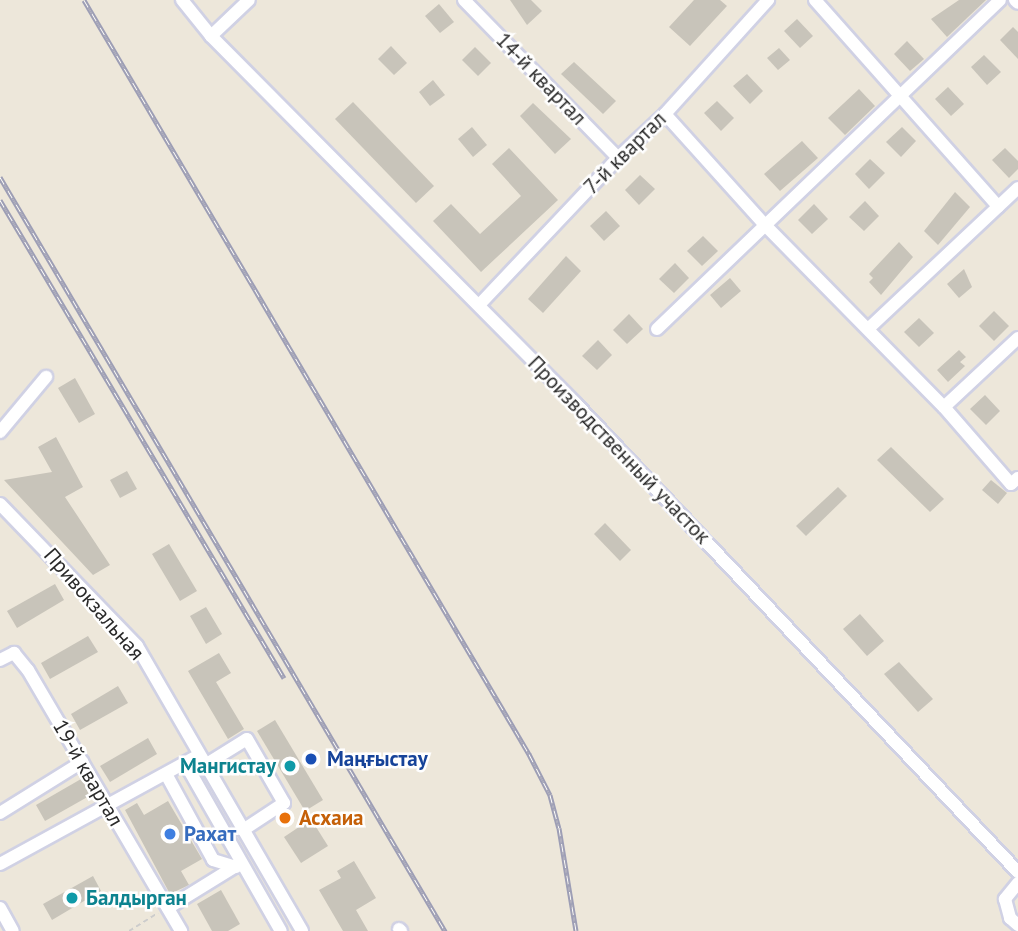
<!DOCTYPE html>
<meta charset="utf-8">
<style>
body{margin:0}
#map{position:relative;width:1018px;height:931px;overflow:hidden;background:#ede7da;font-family:"PT Sans",sans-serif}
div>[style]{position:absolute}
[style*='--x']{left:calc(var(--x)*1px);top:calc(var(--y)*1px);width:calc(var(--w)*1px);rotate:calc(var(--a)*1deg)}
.building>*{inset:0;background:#c8c4ba}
.path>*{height:2px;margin-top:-1px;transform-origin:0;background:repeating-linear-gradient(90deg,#ccc 0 5px,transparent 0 8.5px)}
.roads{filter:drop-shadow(2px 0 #d0d1e4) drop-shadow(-2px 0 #d0d1e4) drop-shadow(0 2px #d0d1e4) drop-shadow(0 -2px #d0d1e4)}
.minor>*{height:12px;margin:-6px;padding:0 6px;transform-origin:6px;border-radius:6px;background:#fff}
.rail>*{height:5px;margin-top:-2.5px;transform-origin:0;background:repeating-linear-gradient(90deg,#fff 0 8px,#9d9eb5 0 16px);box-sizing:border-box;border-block:2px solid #9d9eb5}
.dots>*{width:19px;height:19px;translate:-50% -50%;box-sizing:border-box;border:4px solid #fff;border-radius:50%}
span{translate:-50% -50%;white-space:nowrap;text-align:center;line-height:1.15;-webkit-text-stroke:5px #fff;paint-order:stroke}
.street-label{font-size:21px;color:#2a2a2a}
.transit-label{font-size:21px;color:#164399;font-weight:700}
.left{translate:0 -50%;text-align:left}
.culture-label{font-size:21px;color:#0d838f;font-weight:700}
.right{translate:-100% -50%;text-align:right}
.food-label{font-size:21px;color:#c56008;font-weight:700}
.shop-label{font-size:21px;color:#366cbe;font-weight:700}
</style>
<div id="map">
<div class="building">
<i style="clip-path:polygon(510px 0,531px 0,542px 11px,527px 25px)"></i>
<i style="clip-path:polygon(694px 0,720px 0,727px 6px,690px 46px,669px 27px)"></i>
<i style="clip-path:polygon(959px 0,986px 0,947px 37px,931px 19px)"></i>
<i style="clip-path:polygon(439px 4px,454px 22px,440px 33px,425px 16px)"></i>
<i style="clip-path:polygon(797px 19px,813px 36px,800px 48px,784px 31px)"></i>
<i style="clip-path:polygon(1013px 27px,1018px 32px,1018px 59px,1000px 40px)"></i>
<i style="clip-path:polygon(907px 41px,924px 59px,910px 71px,894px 54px)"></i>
<i style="clip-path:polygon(391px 46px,407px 63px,394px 75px,378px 59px)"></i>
<i style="clip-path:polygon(475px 47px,491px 63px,478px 76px,462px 60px)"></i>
<i style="clip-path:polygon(779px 48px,790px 60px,778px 70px,767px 58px)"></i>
<i style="clip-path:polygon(984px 55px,1001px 72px,987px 85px,971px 67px)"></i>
<i style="clip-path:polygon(574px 62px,616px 101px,603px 114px,561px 74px)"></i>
<i style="clip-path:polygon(747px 74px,763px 91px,750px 104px,733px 86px)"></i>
<i style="clip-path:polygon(433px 80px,445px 95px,430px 106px,419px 92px)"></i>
<i style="clip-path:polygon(948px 87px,964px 104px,951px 116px,935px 99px)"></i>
<i style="clip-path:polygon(859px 89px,875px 106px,845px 135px,828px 118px)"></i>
<i style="clip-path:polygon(717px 101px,734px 118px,721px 131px,704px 113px)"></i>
<i style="clip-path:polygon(353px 102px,434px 186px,416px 203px,335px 119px)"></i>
<i style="clip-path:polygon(533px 103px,571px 139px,555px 154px,520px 116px)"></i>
<i style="clip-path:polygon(472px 127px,487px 145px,473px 157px,458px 139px)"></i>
<i style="clip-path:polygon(902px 127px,916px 141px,901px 157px,886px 142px)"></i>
<i style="clip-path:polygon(802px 141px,818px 158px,780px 191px,764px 174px)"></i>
<i style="clip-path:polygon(509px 148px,558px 200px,481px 272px,433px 221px,451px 204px,480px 234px,521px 196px,492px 164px)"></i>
<i style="clip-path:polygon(1005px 148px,1018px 161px,1018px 169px,1009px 178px,992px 160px)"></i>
<i style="clip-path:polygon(870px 159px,885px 173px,869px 189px,855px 174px)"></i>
<i style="clip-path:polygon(640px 175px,655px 189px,639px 205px,625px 190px)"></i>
<i style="clip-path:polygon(955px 192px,970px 207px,938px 245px,924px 231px)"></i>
<i style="clip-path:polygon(865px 201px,879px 216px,864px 231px,849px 217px)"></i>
<i style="clip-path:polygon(814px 204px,828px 219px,812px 234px,798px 220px)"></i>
<i style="clip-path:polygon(606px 211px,620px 226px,604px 241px,590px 226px)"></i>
<i style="clip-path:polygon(703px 236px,718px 251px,702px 266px,687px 251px)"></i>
<i style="clip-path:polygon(899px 242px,913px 257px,881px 295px,869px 282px,873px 278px,869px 274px)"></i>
<i style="clip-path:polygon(566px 256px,581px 271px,543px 313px,528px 299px)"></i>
<i style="clip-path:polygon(675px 263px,689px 278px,674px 293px,659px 279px)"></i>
<i style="clip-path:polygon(964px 269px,972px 287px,959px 298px,947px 284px)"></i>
<i style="clip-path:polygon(730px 278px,741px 291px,721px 308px,710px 295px)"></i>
<i style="clip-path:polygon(994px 311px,1009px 326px,994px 341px,979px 326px)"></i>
<i style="clip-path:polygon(629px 314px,643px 329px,627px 344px,613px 330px)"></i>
<i style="clip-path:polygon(919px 318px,934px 333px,919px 347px,904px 332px)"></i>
<i style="clip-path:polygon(598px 340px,612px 355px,597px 370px,582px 356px)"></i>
<i style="clip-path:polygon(959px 350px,966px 357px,960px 362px,965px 366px,948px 382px,937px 370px)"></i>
<i style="clip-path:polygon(75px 378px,95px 414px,79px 423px,58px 388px)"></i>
<i style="clip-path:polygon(985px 395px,1000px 411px,986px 425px,970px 409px)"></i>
<i style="clip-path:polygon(56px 437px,83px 487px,65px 497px,110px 565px,93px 575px,4px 480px,52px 472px,38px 447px)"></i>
<i style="clip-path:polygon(891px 447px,944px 499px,930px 512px,877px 460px)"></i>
<i style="clip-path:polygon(127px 471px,137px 489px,120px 498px,110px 480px)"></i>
<i style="clip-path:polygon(991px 480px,1007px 493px,998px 504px,982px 490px)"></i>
<i style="clip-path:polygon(838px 487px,847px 496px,806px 536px,796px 526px)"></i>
<i style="clip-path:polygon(605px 523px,631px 550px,620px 561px,594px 534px)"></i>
<i style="clip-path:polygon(169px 544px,197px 591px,180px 601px,152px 554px)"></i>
<i style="clip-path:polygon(55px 584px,64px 600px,17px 628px,7px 611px)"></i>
<i style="clip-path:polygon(206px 607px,222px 634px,206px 644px,190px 616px)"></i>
<i style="clip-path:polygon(860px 614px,884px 641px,867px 656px,843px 629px)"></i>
<i style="clip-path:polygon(88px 636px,98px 652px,50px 679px,41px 663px)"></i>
<i style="clip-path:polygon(219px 653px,231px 673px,216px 682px,244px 729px,228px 739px,188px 671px)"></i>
<i style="clip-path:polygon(899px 662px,933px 699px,918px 712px,884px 674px)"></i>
<i style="clip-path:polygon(118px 686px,128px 703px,80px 730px,71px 714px)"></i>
<i style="clip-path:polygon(275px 720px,323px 800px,305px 811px,257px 731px)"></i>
<i style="clip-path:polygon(148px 738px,157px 754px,110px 782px,100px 766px)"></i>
<i style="clip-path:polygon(81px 779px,91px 795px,45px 821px,36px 805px)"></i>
<i style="clip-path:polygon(168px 801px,202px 859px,181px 871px,189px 885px,170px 894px,125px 810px,137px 803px,144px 815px)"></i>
<i style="clip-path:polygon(311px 819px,328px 846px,301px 863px,284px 837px)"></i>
<i style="clip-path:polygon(354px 861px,376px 898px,356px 910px,368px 931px,343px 931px,319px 890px,341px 878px,337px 871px)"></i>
<i style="clip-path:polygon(93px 876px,101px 891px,52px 920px,43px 904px)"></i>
<i style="clip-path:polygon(221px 890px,240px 924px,228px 931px,212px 931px,197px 904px)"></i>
</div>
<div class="path">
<i style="--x:129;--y:931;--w:34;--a:-32"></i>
</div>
<div class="roads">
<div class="minor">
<i style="--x:182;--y:0;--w:46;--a:51.1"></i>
<i style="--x:211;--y:36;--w:518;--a:45.23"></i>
<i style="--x:576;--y:404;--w:644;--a:46.64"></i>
<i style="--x:464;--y:0;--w:221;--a:45.7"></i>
<i style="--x:815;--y:0;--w:276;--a:48.4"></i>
<i style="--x:1015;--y:0;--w:4;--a:45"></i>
<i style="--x:211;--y:36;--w:52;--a:-43.5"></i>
<i style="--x:665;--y:114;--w:147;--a:48"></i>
<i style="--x:763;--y:223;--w:258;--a:45.5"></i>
<i style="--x:944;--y:407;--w:102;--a:49"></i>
<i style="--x:1011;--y:484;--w:9;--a:-41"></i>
<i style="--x:480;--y:304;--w:201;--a:-46.6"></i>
<i style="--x:618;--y:158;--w:64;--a:-43.1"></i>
<i style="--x:665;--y:114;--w:154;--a:-47.9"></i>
<i style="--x:657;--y:329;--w:475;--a:-43.8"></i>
<i style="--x:868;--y:329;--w:206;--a:-43.2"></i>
<i style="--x:944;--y:407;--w:101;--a:-43"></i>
<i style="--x:0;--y:432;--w:72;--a:-50.1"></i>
<i style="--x:0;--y:504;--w:197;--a:46"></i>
<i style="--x:137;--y:646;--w:329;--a:59.9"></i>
<i style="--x:0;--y:660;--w:16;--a:-27"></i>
<i style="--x:14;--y:653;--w:22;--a:51"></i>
<i style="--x:28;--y:670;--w:303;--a:59.6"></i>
<i style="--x:185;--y:763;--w:193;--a:60.3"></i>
<i style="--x:205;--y:765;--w:49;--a:-31.8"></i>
<i style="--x:247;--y:739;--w:74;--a:60"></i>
<i style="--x:284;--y:803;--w:49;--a:146.6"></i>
<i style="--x:166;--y:774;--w:98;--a:61.3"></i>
<i style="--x:213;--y:860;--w:24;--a:17"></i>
<i style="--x:0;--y:813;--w:97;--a:-31.9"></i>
<i style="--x:0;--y:864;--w:227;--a:-28.7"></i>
<i style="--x:1018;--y:883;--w:21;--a:129"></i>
<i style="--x:1005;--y:899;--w:20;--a:75"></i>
<i style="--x:1010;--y:918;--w:11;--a:41"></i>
<i style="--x:0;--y:908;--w:26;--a:61"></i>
<i style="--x:168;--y:908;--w:80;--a:-31.7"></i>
<i style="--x:399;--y:929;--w:3;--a:45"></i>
</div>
</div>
<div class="rail">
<i style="--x:84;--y:0;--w:876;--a:59.45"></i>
<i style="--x:529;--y:754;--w:46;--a:62.9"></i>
<i style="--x:550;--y:795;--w:34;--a:75"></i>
<i style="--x:559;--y:828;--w:104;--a:80.6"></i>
<i style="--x:0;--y:177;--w:876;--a:59.45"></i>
<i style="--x:0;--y:200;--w:556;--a:59.28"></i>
</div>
<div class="dots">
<i style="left:311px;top:759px;background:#1a4fb4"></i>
<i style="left:290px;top:766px;background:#0f9aa8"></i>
<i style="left:285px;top:818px;background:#e8710a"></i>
<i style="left:170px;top:834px;background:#3f7fe0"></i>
<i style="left:72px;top:898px;background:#0f9aa8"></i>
</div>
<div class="street-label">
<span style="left:541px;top:79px;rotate:46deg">14-й квартал</span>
<span style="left:625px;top:153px;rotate:-45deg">7-й квартал</span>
<span style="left:619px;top:450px;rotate:46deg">Производственный участок</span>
<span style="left:94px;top:604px;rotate:49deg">Привокзальная</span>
<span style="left:88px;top:773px;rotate:60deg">19-й квартал</span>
</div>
<div class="transit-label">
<span class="left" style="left:327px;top:759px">Маңғыстау</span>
</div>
<div class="culture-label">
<span class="right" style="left:276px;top:766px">Мангистау</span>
<span class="left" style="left:86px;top:898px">Балдырган</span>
</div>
<div class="food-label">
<span class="left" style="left:299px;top:818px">Асхаиа</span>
</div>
<div class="shop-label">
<span class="left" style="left:184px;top:834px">Рахат</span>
</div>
</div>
